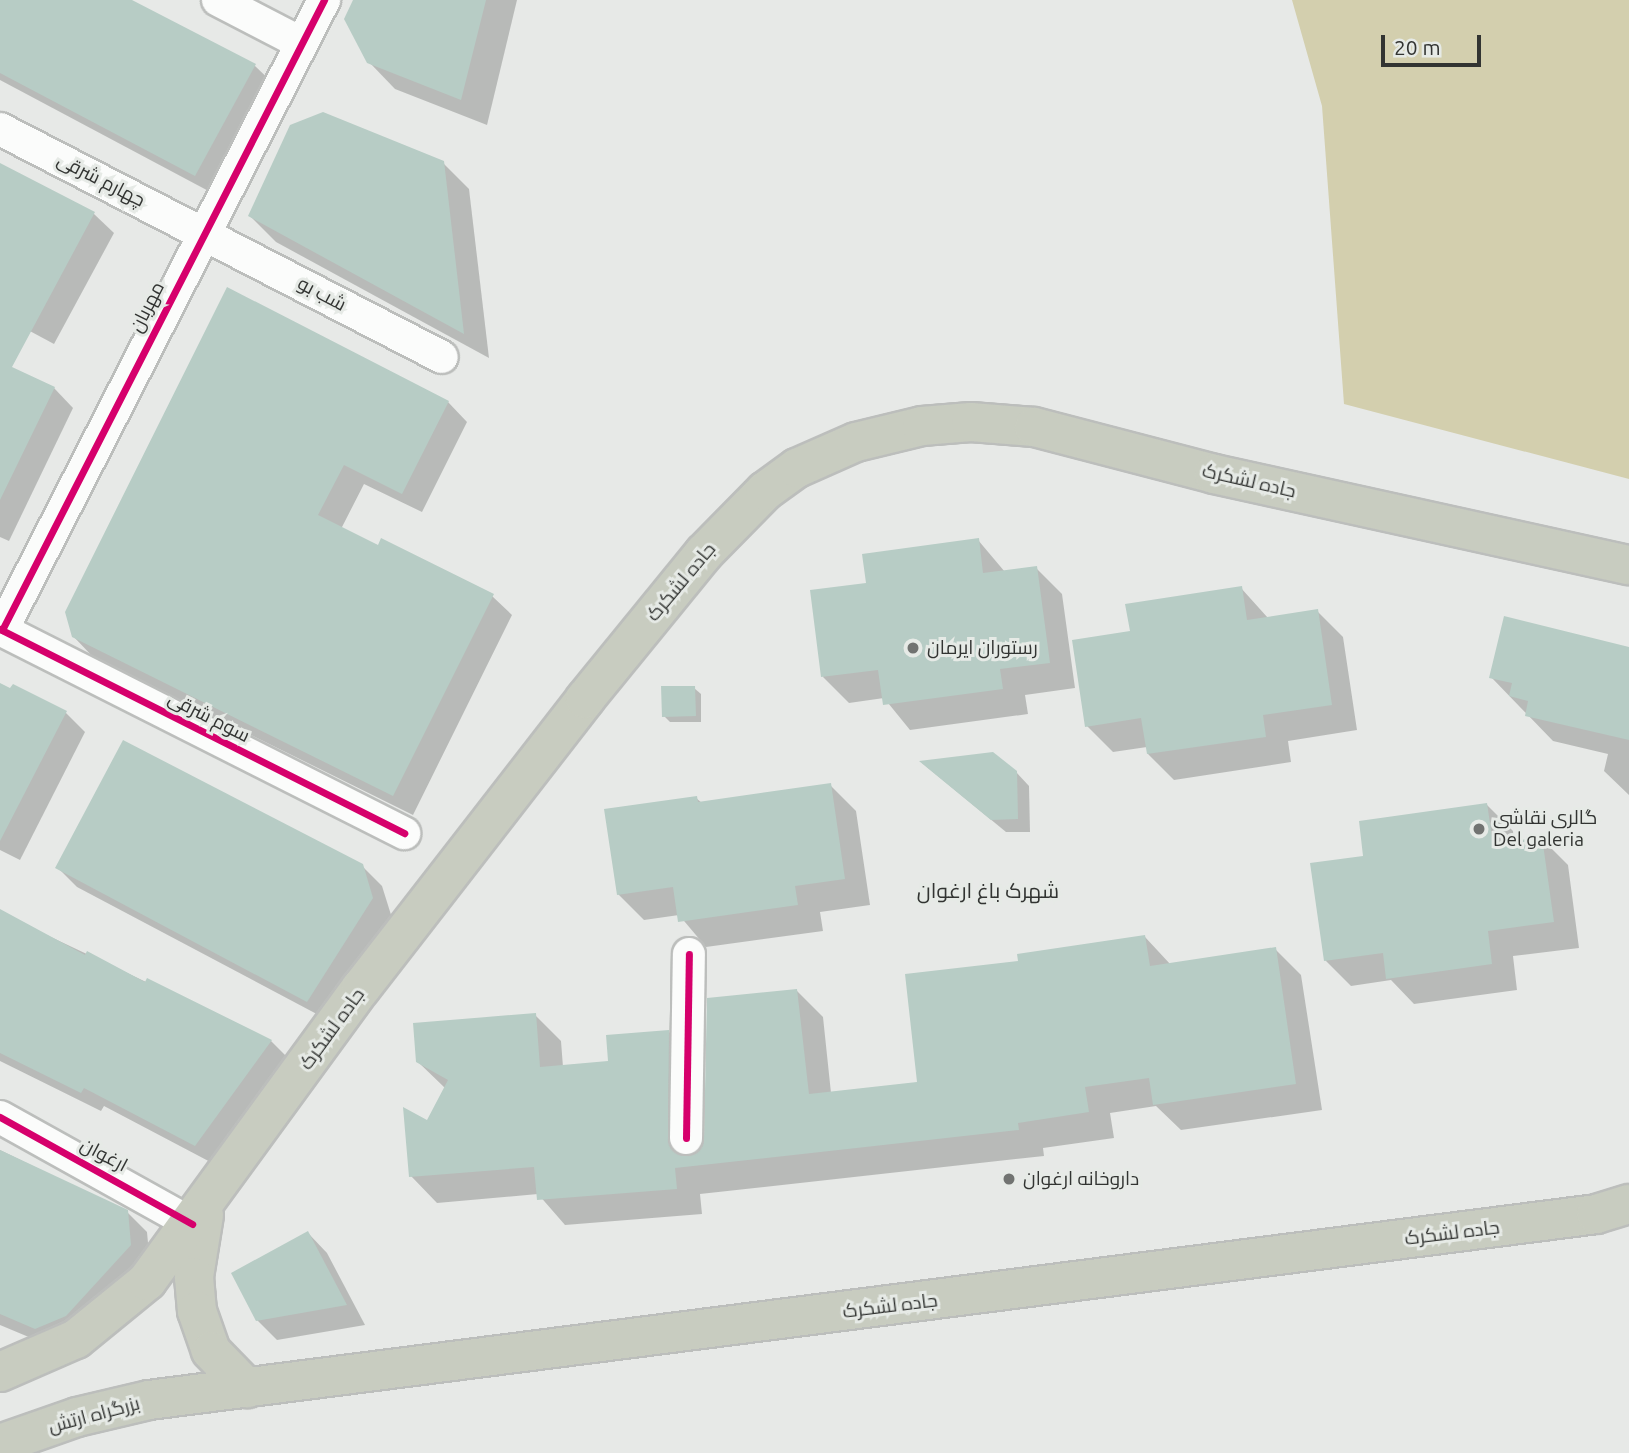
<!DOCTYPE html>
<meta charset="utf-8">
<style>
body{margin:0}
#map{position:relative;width:1629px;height:1453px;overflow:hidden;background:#e7e9e7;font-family:Ubuntu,Cairo,sans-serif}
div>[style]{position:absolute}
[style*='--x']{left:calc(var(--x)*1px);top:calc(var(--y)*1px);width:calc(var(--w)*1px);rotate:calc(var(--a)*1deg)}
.green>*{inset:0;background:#d3cfae}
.shadow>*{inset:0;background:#0003}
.building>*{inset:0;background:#b7ccc5}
.roads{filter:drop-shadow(2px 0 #bcbebc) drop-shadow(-2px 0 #bcbebc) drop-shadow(0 2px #bcbebc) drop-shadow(0 -2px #bcbebc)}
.street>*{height:32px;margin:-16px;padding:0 16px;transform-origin:16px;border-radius:16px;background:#fbfcfb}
.highway>*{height:38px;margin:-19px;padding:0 19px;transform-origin:19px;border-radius:19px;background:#c8ccc0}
.cycleway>*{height:7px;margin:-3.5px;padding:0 3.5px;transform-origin:3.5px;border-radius:3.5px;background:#d6006c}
.dots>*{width:19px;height:19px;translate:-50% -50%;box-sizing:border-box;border:4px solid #e6eae6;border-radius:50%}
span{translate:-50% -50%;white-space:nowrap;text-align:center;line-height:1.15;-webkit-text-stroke:6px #e6eae6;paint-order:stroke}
.street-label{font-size:19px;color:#323432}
.poi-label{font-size:19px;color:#323432}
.left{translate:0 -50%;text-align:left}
.neighbourhood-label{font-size:21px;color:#323432}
.scale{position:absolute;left:1381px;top:35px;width:100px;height:32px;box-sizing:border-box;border:4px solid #323432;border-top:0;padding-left:9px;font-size:21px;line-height:24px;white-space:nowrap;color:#323432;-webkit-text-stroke:5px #e6eae6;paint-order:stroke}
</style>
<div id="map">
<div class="green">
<i style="clip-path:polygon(1292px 0,1629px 0,1629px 479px,1344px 404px,1322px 106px)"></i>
</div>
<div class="shadow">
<i style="clip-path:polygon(0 0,128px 0,255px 66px,275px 85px,216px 195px,0 80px)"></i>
<i style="clip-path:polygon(355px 0,517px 0,487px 125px,395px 89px,369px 62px)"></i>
<i style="clip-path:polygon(443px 163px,469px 189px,489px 358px,276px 242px,250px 216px)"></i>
<i style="clip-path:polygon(0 166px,94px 214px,114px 233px,54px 344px,0 315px)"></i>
<i style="clip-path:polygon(0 363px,54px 388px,73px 408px,9px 541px,0 537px)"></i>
<i style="clip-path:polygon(448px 402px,467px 422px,422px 512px,364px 484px,341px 529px,492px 596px,512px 615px,413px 815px,93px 657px,73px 636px,67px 612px)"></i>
<i style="clip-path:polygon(978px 540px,1005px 572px,1036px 568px,1062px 594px,1075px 688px,1025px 695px,1028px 714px,910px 730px,884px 698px,849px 703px,823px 677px,868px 584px)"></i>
<i style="clip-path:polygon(1241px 588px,1268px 618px,1317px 611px,1343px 637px,1357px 730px,1288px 741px,1291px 762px,1174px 780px,1148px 754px,1147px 747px,1113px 752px,1087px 726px,1132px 633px)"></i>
<i style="clip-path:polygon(1629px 649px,1629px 795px,1604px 771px,1608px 754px,1553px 741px,1491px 677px)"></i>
<i style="clip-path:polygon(0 685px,65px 712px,85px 732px,20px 860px,0 850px)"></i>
<i style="clip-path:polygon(694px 688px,701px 694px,701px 722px,670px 722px,664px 716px)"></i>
<i style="clip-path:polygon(922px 763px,1016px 772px,1029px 786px,1030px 832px,1006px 832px)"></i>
<i style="clip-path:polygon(830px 785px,856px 811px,870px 905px,820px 912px,823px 931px,706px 947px,679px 915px,644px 920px,618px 894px,696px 798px,702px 803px)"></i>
<i style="clip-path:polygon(1487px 805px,1513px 831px,1514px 842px,1542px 839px,1568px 865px,1579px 948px,1513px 956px,1517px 990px,1414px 1004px,1391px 980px,1351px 986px,1325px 960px,1365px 858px)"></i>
<i style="clip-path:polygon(362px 866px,382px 886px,392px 918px,328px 1020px,77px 887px,57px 867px)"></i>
<i style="clip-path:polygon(0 913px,271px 1041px,291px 1061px,216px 1165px,104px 1106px,101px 1111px,0 1061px)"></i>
<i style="clip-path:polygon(1145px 937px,1171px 965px,1275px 949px,1301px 975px,1322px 1110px,1181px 1130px,1156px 1106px,1110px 1113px,1114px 1138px,1043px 1148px,1044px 1156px,700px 1194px,702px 1214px,565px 1225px,538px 1194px,437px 1203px,411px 1176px,427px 1122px,445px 1088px,417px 1061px,535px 1015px,561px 1041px,563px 1067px,610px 1063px,669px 1032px,695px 1058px,693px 1155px,703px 1149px,797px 991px,823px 1017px,831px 1093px,919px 1084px,1020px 963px)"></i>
<i style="clip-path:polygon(0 1150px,127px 1212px,147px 1232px,150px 1265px,55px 1348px,0 1325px)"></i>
<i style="clip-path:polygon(308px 1233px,327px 1253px,365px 1325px,277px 1340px,257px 1320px)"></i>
</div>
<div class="building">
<i style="clip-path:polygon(0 0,132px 0,256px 64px,195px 176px,0 73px)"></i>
<i style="clip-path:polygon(353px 0,486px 0,461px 100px,367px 63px,344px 19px)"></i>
<i style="clip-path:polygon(323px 112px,444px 161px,464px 334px,248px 216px,290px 125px)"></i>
<i style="clip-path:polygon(0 163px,95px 212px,12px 367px,55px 387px,0 500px)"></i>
<i style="clip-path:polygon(227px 287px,449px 401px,402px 494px,344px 465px,318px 515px,378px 545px,381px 538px,494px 594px,393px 796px,72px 637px,65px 612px)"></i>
<i style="clip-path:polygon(979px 538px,983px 573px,1037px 566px,1050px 663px,1000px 669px,1003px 689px,883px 705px,878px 670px,821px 677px,810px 590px,866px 583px,862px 554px)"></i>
<i style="clip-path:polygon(1242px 586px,1247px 620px,1318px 609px,1332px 705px,1263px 715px,1266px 737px,1147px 754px,1141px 718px,1085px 727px,1072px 640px,1130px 631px,1125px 604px)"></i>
<i style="clip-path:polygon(1504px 616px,1629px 647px,1629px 740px,1525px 716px,1528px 701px,1509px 696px,1512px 683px,1489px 678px)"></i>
<i style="clip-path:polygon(0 683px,10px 688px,13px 684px,67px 711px,0 841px)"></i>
<i style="clip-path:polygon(661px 686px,695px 686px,696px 716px,662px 717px)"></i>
<i style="clip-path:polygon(123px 740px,363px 864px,373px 898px,307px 1002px,55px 868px)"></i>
<i style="clip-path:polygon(993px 752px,1017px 771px,1018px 819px,991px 820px,919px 761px)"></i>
<i style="clip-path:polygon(831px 783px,845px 879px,795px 886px,798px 905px,678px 922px,673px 887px,617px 895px,604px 809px,697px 796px,698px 802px)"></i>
<i style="clip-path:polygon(1487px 803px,1493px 844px,1542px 837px,1554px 922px,1488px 931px,1492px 964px,1386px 979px,1383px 953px,1324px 961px,1310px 863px,1363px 856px,1359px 821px)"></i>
<i style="clip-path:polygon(0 909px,85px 955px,87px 951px,145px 982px,147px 978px,272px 1040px,195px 1146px,84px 1088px,81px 1093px,0 1053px)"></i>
<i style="clip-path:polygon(1145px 935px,1150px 966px,1276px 947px,1296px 1084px,1153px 1105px,1149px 1078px,1085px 1087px,1089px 1112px,1018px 1123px,1019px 1130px,675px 1168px,677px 1189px,537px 1200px,534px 1167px,409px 1177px,403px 1107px,427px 1120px,448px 1080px,416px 1062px,413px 1023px,536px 1013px,540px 1067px,608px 1061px,606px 1035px,669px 1030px,668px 1138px,676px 1153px,686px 1156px,701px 1148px,704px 1138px,707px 998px,797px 989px,809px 1094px,917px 1082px,905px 974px,1018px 961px,1017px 954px)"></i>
<i style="clip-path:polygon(0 1150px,128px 1210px,131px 1245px,66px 1316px,35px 1329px,0 1314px)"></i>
<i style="clip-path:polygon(308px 1231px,347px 1305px,256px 1321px,231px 1273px)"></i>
</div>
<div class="roads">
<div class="street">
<i style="--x:218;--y:0;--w:93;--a:27.4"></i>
<i style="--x:0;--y:129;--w:497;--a:27.3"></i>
<i style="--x:0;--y:629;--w:453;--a:26.8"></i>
<i style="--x:2;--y:630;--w:708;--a:-62.93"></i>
<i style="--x:0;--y:1117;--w:220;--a:29.1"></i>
<i style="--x:686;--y:1138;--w:184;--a:-89.1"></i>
</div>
<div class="highway">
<i style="--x:204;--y:1215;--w:63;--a:99.2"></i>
<i style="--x:194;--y:1277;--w:34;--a:85"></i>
<i style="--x:197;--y:1311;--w:42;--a:70.7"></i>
<i style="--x:211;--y:1351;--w:52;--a:45.8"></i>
<i style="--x:0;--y:1372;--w:83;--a:-23.5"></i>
<i style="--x:76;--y:1339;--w:92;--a:-39.2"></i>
<i style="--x:147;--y:1281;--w:363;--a:-53.9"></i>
<i style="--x:361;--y:988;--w:366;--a:-52.2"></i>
<i style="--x:585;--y:699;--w:188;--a:-50.8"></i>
<i style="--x:704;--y:553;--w:87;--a:-45.5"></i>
<i style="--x:765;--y:491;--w:39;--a:-36"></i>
<i style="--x:797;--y:468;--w:64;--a:-23.8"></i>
<i style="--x:856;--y:442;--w:68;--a:-13.6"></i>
<i style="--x:922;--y:426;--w:49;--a:-4.7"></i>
<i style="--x:971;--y:422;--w:63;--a:4.5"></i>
<i style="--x:1034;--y:427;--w:186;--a:14.6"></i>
<i style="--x:1214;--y:474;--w:425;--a:12.4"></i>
<i style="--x:0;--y:1444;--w:82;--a:-19.3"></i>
<i style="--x:77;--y:1417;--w:74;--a:-13.3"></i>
<i style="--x:149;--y:1400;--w:1459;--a:-7.32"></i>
<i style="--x:1596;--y:1214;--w:34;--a:-17"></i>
</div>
</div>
<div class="cycleway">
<i style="--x:0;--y:629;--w:453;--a:26.8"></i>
<i style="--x:2;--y:630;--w:708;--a:-62.93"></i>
<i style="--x:0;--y:1117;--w:220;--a:29.1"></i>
<i style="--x:686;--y:1138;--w:184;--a:-89.1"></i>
</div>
<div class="dots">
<i style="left:913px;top:648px;background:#717371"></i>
<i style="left:1479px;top:829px;background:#717371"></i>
<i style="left:1009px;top:1179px;background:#717371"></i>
</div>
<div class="street-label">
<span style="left:101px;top:180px;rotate:27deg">چهارم شرقی</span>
<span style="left:322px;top:294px;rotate:28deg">شب بو</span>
<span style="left:147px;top:307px;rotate:-63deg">مهربان</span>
<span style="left:1249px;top:481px;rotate:13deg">جاده لشکرک</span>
<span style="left:681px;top:582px;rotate:-50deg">جاده لشکرک</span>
<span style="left:209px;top:717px;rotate:27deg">سوم شرقی</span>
<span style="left:332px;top:1029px;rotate:-54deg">جاده لشکرک</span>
<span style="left:104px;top:1155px;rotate:28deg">ارغوان</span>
<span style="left:1452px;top:1233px;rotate:-7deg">جاده لشکرک</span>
<span style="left:890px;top:1306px;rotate:-7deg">جاده لشکرک</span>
<span style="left:94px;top:1415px;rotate:-15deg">بزرگراه ارتش</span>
</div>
<div class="poi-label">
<span class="left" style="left:927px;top:648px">رستوران ايرمان</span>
<span class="left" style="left:1493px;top:829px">گالرى نقاشى<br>Del galeria</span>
<span class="left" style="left:1023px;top:1179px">داروخانه ارغوان</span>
</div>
<div class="neighbourhood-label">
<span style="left:988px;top:890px">شهرک باغ ارغوان</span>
</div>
<div class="scale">20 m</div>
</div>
